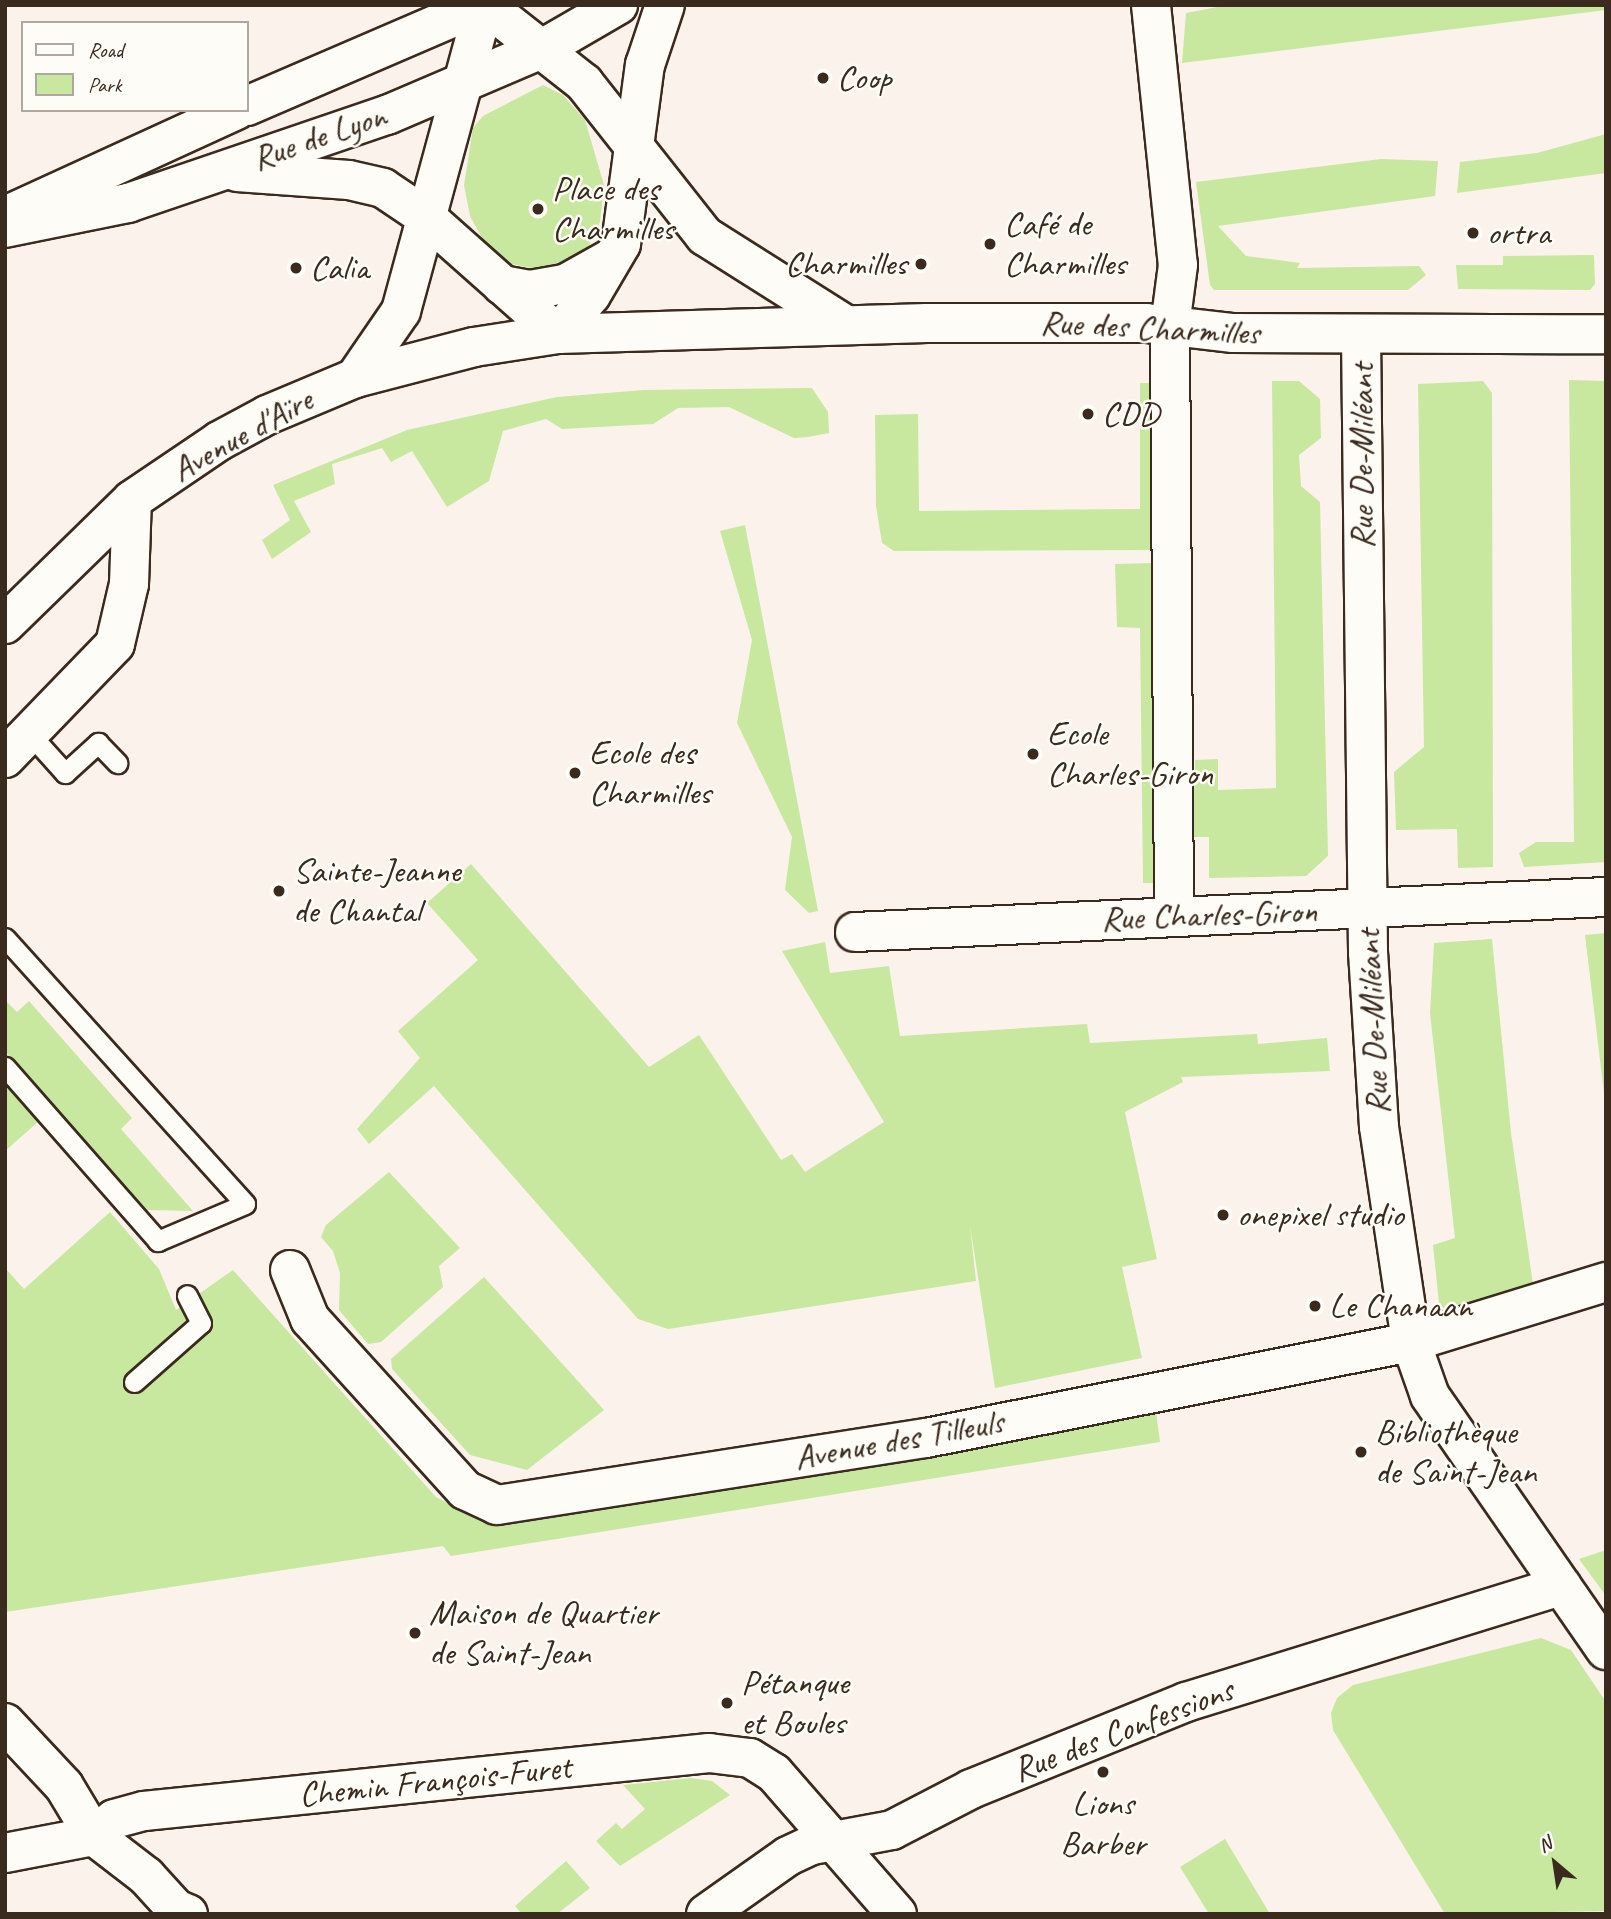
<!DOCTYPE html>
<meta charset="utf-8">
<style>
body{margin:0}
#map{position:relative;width:1611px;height:1919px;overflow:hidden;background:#fcf2ec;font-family:Caveat,sans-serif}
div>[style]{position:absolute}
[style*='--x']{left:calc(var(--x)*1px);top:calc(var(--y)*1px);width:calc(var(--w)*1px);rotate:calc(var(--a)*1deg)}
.green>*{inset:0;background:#c8e79f}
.roads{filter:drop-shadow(2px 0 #3b2a1e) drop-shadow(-2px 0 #3b2a1e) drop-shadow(0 2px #3b2a1e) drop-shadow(0 -2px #3b2a1e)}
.lane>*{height:19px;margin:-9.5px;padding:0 9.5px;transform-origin:9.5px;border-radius:9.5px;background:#fdfcf7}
.street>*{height:38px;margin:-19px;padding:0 19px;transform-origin:19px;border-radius:19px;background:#fdfcf7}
.secondary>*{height:38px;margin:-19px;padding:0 19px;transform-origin:19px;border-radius:19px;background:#fdfcf7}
.dots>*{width:19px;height:19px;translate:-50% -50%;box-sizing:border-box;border:4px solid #fdfcf7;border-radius:50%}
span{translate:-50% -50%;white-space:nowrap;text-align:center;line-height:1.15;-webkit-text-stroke:5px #fdfcf7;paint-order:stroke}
.poi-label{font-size:35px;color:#3b2a1e}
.left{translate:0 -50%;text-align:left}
.right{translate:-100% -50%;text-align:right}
.street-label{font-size:35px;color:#3b2a1e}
.frame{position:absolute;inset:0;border:7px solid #3b2a1e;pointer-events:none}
.legend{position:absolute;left:21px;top:21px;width:228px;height:91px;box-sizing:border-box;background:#fdfcf7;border:2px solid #afa8a0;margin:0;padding:9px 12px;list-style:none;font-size:21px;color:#3b2a1e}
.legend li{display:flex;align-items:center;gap:14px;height:35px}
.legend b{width:35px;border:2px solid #afa8a0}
.north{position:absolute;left:1520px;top:1828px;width:70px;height:70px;-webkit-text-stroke:5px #fdfcf7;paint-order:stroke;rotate:331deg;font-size:19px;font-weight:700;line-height:28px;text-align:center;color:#3b2a1e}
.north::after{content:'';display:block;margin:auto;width:24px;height:32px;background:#3b2a1e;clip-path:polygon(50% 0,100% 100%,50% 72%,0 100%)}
</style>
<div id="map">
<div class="green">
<i style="clip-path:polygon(1228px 5px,1606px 5px,1606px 10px,1182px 63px,1186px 13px)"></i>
<i style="clip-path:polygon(543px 85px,563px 95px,585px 120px,604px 185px,600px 222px,587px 250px,567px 265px,537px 269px,507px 263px,488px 249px,470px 216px,464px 185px,473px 128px,483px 116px)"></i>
<i style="clip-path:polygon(1606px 134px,1606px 173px,1457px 193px,1460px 162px,1537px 153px)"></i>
<i style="clip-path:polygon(1381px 159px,1438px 161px,1435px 196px,1218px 226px,1246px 256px,1300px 263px,1297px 268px,1419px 266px,1426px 275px,1408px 290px,1214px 290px,1210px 285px,1196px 182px)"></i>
<i style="clip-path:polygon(1594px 255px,1595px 284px,1590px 290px,1458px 289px,1456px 265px,1503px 265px,1503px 256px)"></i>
<i style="clip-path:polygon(1569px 380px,1606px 381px,1606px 862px,1524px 867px,1519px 853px,1536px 842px,1574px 842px)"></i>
<i style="clip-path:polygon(1272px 381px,1299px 381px,1320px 399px,1321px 438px,1299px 455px,1301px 486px,1320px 502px,1328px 856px,1306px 876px,1209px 878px,1209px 837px,1193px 837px,1195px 760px,1218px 759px,1218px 790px,1276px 788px)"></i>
<i style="clip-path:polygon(1483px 381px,1492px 393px,1493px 867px,1458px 868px,1457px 829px,1396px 830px,1394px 772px,1424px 747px,1418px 384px)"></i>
<i style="clip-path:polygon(1140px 383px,1155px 383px,1155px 550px,894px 551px,882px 543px,876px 506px,875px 415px,918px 414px,919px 511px,1140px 509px)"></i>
<i style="clip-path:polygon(812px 388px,828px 412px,829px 433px,808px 437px,794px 438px,729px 407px,678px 408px,653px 424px,562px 429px,546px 419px,503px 431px,489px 481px,447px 507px,412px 451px,391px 462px,382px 448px,332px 464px,335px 484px,294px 501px,311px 532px,272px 559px,262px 540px,290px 520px,273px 485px,407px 430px,557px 397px,644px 390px)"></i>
<i style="clip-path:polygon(745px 525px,818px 911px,809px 913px,785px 890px,792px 837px,737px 723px,752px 640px,720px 531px)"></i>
<i style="clip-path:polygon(1155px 563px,1158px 883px,1143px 883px,1140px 628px,1117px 627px,1115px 564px)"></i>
<i style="clip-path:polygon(471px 864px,649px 1067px,699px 1035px,781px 1160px,792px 1154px,805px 1172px,884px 1122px,782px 951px,816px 944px,825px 942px,830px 973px,889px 966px,900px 1036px,1087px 1024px,1090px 1043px,1257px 1034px,1258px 1044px,1327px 1038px,1330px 1071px,1181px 1077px,1183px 1082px,1125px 1112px,1157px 1259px,1122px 1267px,1142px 1358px,995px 1388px,970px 1225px,976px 1281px,668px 1329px,638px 1319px,434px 1086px,369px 1144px,357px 1129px,420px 1058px,398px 1031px,478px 960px,427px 903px)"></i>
<i style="clip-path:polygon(1606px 933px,1606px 1110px,1585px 935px)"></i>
<i style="clip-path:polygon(1492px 939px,1511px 1133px,1533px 1284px,1440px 1313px,1433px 1245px,1455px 1238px,1430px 1013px,1434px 943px)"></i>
<i style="clip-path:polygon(5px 1000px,17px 1012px,29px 1001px,132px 1118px,121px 1129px,193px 1211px,147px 1210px,5px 1051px)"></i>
<i style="clip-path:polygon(5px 1083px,39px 1121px,5px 1151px)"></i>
<i style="clip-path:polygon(389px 1172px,460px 1248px,439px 1266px,443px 1287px,381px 1342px,368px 1344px,339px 1310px,340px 1273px,333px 1251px,321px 1237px,326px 1225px)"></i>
<i style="clip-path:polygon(110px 1212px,159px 1269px,176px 1310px,233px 1270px,436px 1497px,476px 1517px,759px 1481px,1156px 1412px,1160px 1442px,451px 1556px,443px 1546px,5px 1612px,5px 1268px,24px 1289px)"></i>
<i style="clip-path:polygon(484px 1277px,604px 1410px,527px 1470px,470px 1455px,392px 1369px,391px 1359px)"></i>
<i style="clip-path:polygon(1606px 1550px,1606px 1596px,1579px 1559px)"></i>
<i style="clip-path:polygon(1541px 1638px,1571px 1650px,1606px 1702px,1606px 1911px,1445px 1914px,1333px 1730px,1331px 1713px,1337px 1698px,1353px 1685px)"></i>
<i style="clip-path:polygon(691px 1778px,712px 1781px,730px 1795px,620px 1866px,596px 1841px,616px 1823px,622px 1829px,645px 1809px,623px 1785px)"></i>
<i style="clip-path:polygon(1225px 1839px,1270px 1914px,1209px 1914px,1180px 1867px)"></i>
<i style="clip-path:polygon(566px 1861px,590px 1888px,557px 1914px,522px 1914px,515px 1906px)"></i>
</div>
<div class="roads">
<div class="lane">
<i style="--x:29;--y:733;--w:54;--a:48"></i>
<i style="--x:65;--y:773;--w:45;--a:-42.3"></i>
<i style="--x:98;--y:743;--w:28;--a:46"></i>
<i style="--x:5;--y:938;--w:358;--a:47.9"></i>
<i style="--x:245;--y:1204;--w:95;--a:157"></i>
<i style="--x:158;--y:1241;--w:232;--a:-131.3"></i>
<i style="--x:134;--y:1382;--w:89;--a:-41.4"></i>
<i style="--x:201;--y:1323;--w:31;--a:-117"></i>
</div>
<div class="street">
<i style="--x:1151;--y:5;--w:261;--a:84.1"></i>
<i style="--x:1178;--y:265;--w:62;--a:97.5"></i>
<i style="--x:1170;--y:326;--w:589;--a:89.61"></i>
<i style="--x:1361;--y:334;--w:618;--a:89.35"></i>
<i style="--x:1368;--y:952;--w:175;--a:86.4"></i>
<i style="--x:1379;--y:1127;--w:217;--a:81.5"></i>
<i style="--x:1411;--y:1342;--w:57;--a:70.6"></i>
<i style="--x:1430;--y:1396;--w:309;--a:55.3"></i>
<i style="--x:5;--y:758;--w:158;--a:-46"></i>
<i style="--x:115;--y:644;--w:62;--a:-76.9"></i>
<i style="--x:129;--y:584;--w:84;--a:-88"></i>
<i style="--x:855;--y:932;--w:752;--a:-2.67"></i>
<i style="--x:290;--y:1270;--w:53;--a:67.8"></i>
<i style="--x:310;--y:1319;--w:231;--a:47.8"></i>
<i style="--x:465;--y:1490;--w:35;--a:25"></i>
<i style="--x:497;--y:1505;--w:434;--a:-8.9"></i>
<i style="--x:926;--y:1438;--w:494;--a:-11.2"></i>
<i style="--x:1411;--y:1342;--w:204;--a:-17.1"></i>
<i style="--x:5;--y:1723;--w:86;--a:46.9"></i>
<i style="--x:64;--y:1786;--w:58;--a:59"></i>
<i style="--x:94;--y:1836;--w:66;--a:37.6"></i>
<i style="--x:146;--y:1876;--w:45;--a:47.7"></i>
<i style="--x:176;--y:1909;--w:13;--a:23"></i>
<i style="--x:5;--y:1853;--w:91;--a:-10.8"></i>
<i style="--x:94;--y:1836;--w:26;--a:-40"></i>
<i style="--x:114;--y:1819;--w:31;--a:-15"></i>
<i style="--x:144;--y:1811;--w:568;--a:-5.86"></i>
<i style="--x:709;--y:1753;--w:41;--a:7"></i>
<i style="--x:750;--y:1758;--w:28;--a:32"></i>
<i style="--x:774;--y:1773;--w:187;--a:48.9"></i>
<i style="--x:706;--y:1914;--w:100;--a:-35.3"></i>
<i style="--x:788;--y:1856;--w:26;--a:-25"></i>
<i style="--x:812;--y:1845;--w:81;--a:-10.6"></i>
<i style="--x:892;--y:1830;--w:89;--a:-27.4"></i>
<i style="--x:971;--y:1789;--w:232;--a:-22"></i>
<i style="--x:1186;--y:1702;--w:393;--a:-17.2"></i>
</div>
<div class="secondary">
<i style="--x:485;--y:5;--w:126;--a:38.2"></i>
<i style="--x:584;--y:83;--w:195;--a:51.7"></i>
<i style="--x:705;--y:236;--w:165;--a:32.3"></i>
<i style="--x:247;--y:106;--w:256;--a:-23.3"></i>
<i style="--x:237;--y:172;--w:112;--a:4.1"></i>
<i style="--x:349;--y:180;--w:35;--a:13"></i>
<i style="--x:383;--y:188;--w:52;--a:34"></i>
<i style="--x:426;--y:217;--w:176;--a:41.6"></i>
<i style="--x:5;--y:216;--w:254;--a:-24.6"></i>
<i style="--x:5;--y:228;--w:126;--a:-11.5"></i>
<i style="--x:128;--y:203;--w:274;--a:-18.8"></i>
<i style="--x:387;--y:115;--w:168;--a:-23.1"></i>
<i style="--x:542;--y:49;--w:88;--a:-30.1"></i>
<i style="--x:502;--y:285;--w:28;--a:10"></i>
<i style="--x:530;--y:290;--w:36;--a:-10"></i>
<i style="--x:565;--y:284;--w:49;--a:-29.2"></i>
<i style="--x:558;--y:334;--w:51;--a:-49.8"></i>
<i style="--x:591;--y:295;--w:59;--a:-59.5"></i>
<i style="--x:621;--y:244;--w:181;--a:-82.4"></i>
<i style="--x:645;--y:65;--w:63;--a:-71.6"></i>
<i style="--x:355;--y:378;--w:81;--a:-55.5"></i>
<i style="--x:401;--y:311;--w:317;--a:-74.8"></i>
<i style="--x:5;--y:624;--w:177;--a:-44.3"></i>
<i style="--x:132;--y:500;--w:105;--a:-34.1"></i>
<i style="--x:219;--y:441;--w:55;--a:-28.4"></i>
<i style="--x:267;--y:415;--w:95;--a:-22.8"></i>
<i style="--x:355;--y:378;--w:123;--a:-14.6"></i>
<i style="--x:474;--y:347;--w:85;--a:-8.8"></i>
<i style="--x:558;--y:334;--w:369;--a:-1.7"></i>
<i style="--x:927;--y:323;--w:219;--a:0"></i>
<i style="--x:1146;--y:323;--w:88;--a:6.6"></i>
<i style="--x:1233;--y:333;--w:373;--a:0.2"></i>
</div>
</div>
<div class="dots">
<i style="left:823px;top:78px;background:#3b2a1e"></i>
<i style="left:538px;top:209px;background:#3b2a1e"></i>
<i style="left:1473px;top:233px;background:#3b2a1e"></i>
<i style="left:990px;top:244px;background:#3b2a1e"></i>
<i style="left:921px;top:264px;background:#3b2a1e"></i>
<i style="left:296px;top:268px;background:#3b2a1e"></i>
<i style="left:1088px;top:414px;background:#3b2a1e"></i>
<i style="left:1033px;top:754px;background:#3b2a1e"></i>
<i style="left:575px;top:773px;background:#3b2a1e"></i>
<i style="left:279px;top:891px;background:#3b2a1e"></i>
<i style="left:1223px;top:1215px;background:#3b2a1e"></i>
<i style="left:1315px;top:1306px;background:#3b2a1e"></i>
<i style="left:1361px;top:1452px;background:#3b2a1e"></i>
<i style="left:415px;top:1633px;background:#3b2a1e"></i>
<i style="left:727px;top:1703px;background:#3b2a1e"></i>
<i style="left:1103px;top:1772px;background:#3b2a1e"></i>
</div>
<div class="poi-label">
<span class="left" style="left:837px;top:78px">Coop</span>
<span class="left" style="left:552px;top:209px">Place des<br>Charmilles</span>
<span class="left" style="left:1004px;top:244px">Café de<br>Charmilles</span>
<span class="left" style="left:1487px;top:233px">ortra</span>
<span class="right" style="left:907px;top:264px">Charmilles</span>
<span class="left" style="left:310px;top:268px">Calia</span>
<span class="left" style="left:1102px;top:414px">CDD</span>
<span class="left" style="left:1047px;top:754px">Ecole<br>Charles-Giron</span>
<span class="left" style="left:589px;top:773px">Ecole des<br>Charmilles</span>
<span class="left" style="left:293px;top:891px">Sainte-Jeanne<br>de Chantal</span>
<span class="left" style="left:1237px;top:1215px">onepixel studio</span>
<span class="left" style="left:1329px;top:1306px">Le Chanaan</span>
<span class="left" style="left:1375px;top:1452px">Bibliothèque<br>de Saint-Jean</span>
<span class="left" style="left:429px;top:1633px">Maison de Quartier<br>de Saint-Jean</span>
<span class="left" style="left:741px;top:1703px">Pétanque<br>et Boules</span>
<span style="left:1103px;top:1824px">Lions<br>Barber</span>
</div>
<div class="street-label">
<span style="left:319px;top:137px;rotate:-19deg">Rue de Lyon</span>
<span style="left:1150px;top:328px;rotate:3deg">Rue des Charmilles</span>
<span style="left:242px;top:435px;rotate:-29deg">Avenue d'Aïre</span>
<span style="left:1362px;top:456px;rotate:-90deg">Rue De-Miléant</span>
<span style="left:1209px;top:915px;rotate:-2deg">Rue Charles-Giron</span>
<span style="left:1373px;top:1022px;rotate:-93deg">Rue De-Miléant</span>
<span style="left:899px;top:1440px;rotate:-10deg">Avenue des Tilleuls</span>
<span style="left:1123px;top:1730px;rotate:-21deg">Rue des Confessions</span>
<span style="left:435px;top:1781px;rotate:-6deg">Chemin François-Furet</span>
</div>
<div class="frame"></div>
<ul class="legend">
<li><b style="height:9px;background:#fdfcf7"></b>Road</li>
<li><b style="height:19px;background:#c8e79f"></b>Park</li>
</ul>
<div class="north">N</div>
</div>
